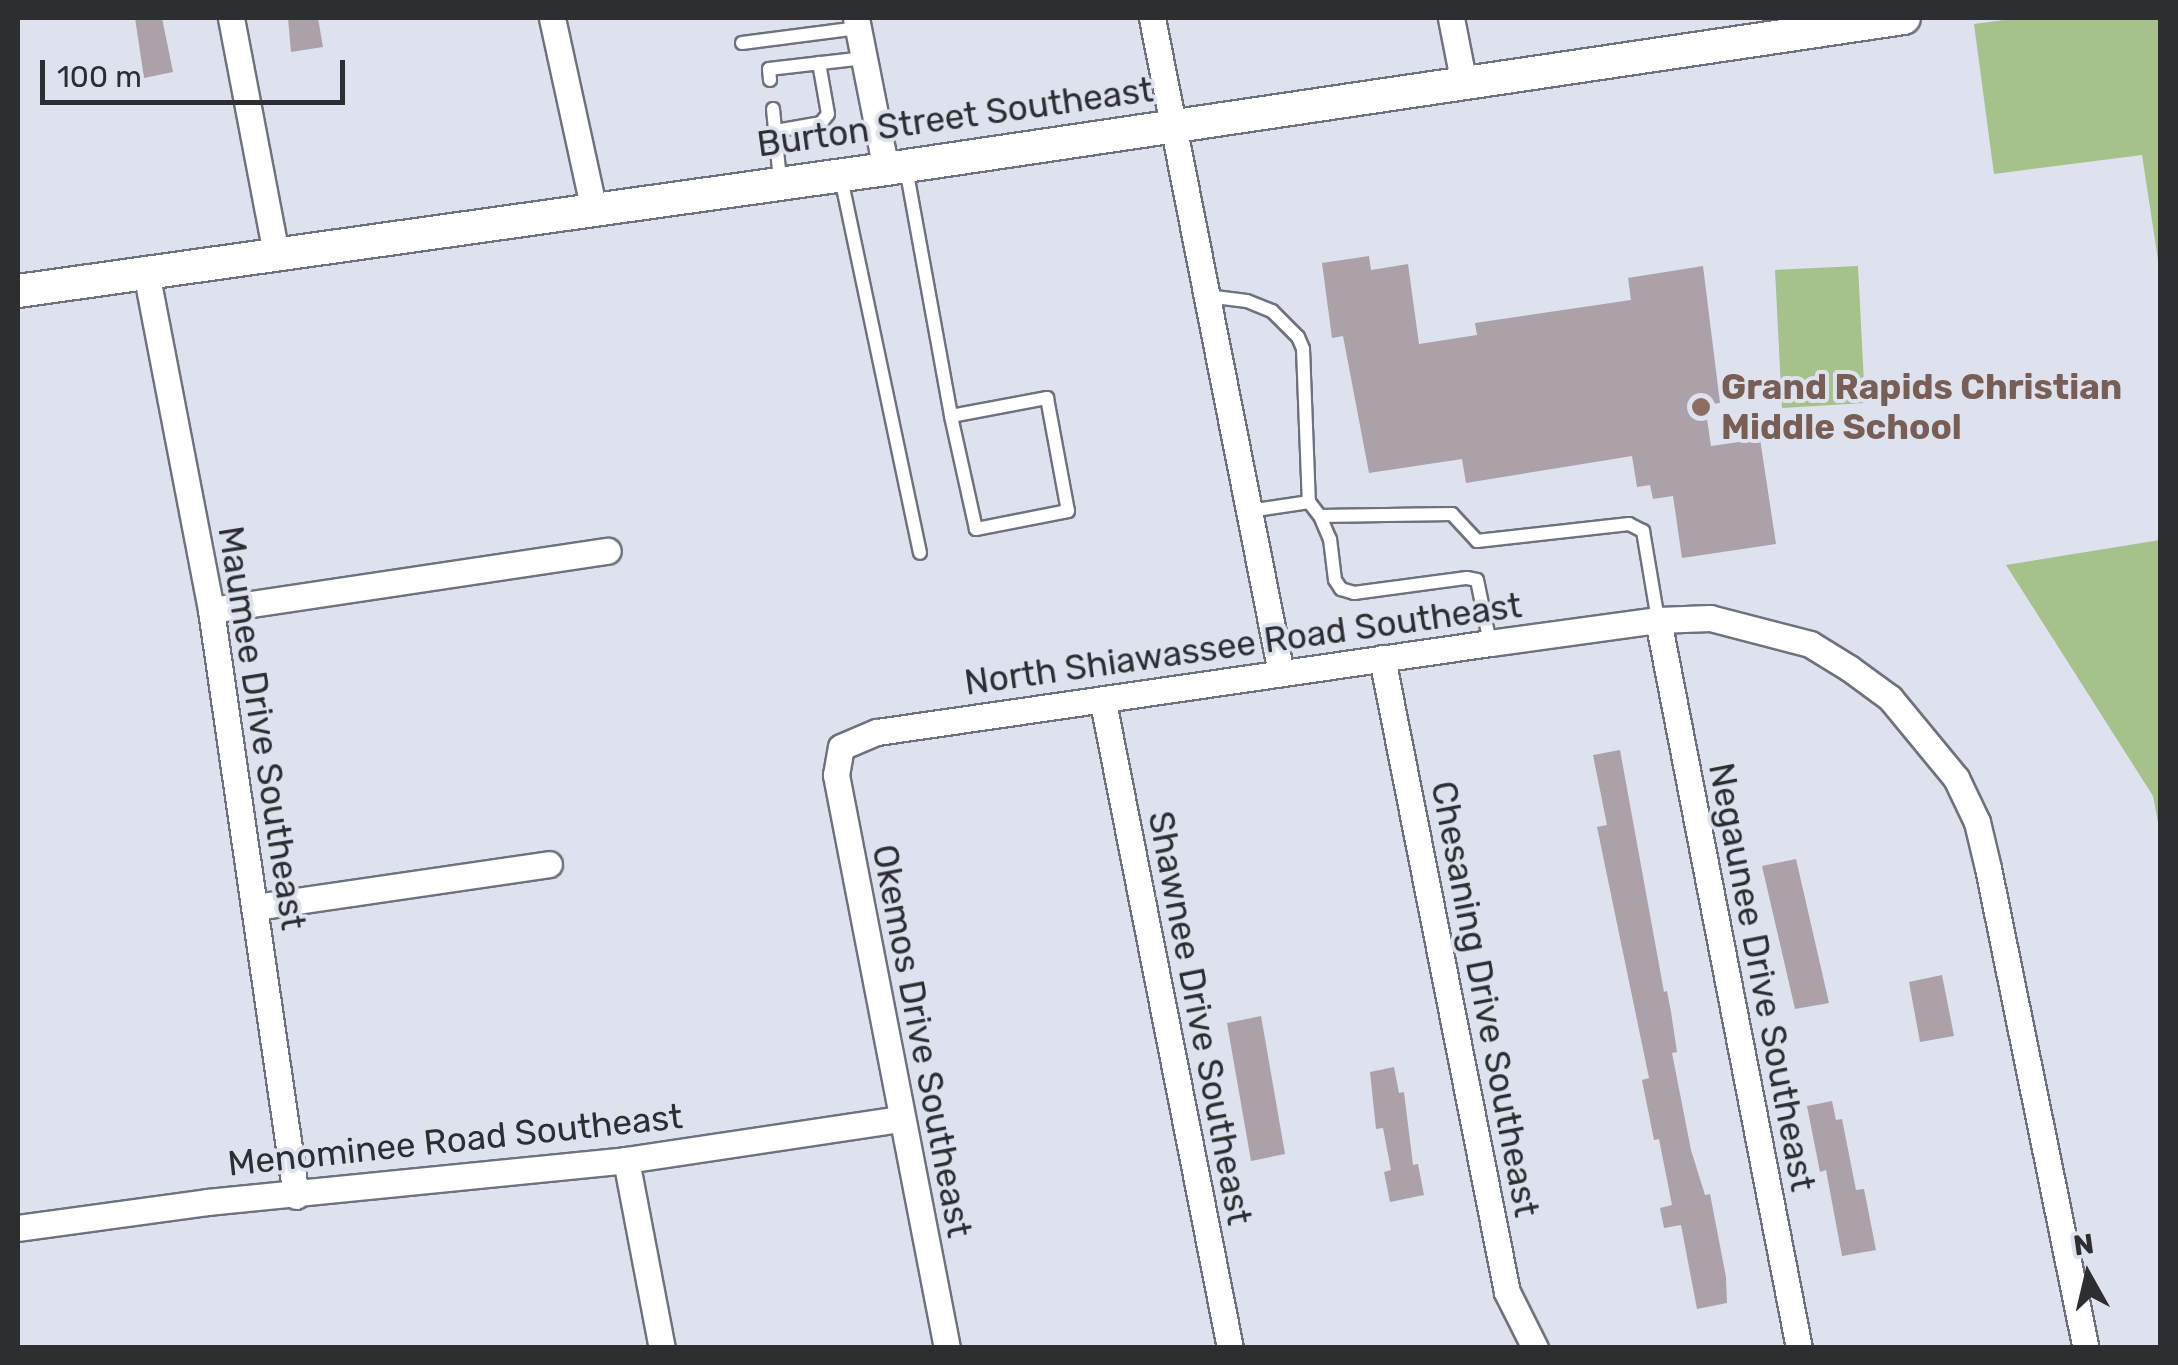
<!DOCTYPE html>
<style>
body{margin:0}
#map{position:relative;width:2178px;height:1365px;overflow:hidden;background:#dde2ee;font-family:Rubik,sans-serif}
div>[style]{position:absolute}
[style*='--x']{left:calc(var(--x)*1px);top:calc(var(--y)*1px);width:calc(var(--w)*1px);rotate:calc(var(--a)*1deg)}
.green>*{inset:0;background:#a4c28a}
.building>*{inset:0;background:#aca1a8}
.roads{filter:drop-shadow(2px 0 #6e727c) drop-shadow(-2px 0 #6e727c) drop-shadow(0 2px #6e727c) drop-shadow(0 -2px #6e727c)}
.service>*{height:12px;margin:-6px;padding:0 6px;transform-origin:6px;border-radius:6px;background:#fff}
.minor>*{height:25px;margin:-12.5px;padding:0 12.5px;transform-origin:12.5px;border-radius:12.5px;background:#fff}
.secondary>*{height:32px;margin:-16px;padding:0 16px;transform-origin:16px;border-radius:16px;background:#fff}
.dots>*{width:28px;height:28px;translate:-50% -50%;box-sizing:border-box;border:5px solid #dde2ee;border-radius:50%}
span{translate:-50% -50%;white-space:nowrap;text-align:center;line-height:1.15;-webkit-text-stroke:8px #dde2ee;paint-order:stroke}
.street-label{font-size:35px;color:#2c2e32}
.education-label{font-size:35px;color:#785e54;font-weight:700}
.left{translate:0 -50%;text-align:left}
.frame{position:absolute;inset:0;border:20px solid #2c2e32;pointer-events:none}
.north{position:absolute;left:2038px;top:1225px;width:100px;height:100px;-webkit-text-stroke:8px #dde2ee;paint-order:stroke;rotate:352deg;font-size:28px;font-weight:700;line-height:40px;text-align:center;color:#2c2e32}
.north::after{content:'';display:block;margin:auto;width:35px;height:45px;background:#2c2e32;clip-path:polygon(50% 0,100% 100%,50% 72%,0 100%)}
.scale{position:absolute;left:40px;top:60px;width:305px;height:45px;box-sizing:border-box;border:5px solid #2c2e32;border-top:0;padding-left:12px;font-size:30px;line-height:35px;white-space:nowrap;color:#2c2e32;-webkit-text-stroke:8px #dde2ee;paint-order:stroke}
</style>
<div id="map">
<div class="green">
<i style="clip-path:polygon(2019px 18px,2160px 18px,2160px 273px,2142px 155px,1994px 174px,1974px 24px)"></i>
<i style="clip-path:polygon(1858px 266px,1865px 403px,1782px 408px,1775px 270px)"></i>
<i style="clip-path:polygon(2160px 540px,2160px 832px,2153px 796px,2006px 565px)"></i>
</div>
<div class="building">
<i style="clip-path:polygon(135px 18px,162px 18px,173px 72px,144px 78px)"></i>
<i style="clip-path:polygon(288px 18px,318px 18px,323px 47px,291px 52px)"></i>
<i style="clip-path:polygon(1369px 256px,1371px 270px,1408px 264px,1419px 344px,1477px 335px,1475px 323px,1631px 300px,1628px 278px,1703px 266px,1720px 403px,1705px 405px,1711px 446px,1760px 439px,1776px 544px,1682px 558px,1673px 496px,1653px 499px,1650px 485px,1637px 487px,1632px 456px,1466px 483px,1462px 459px,1369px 473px,1343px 336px,1332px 338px,1322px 263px)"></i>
<i style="clip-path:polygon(1620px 750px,1664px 992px,1667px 991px,1671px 1012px,1677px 1052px,1672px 1053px,1691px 1150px,1705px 1195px,1710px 1194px,1726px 1277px,1727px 1303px,1697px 1309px,1681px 1225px,1664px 1228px,1660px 1208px,1672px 1205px,1659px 1139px,1654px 1140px,1642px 1080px,1649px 1078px,1597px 827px,1607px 825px,1593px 755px)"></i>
<i style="clip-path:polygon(1796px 859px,1829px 1003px,1795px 1009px,1762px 866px)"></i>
<i style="clip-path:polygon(1942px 975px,1954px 1036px,1920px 1042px,1909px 982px)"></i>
<i style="clip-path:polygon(1261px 1016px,1285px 1154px,1251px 1161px,1227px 1023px)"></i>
<i style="clip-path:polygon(1394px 1067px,1399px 1093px,1404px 1092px,1413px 1165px,1418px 1164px,1424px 1195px,1390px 1202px,1384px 1172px,1391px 1170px,1383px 1128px,1376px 1129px,1370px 1072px)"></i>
<i style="clip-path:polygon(1832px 1101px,1836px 1120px,1842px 1119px,1856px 1190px,1864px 1189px,1876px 1250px,1842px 1256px,1826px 1170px,1820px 1172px,1807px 1106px)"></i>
</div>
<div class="roads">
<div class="service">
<i style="--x:742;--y:43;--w:117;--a:-7.4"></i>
<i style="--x:770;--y:80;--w:11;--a:-95"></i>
<i style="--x:769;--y:69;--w:96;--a:-6.6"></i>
<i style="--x:773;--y:109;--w:72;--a:84.4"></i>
<i style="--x:776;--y:131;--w:46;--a:-10.1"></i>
<i style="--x:821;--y:123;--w:11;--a:-52"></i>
<i style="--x:828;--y:114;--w:52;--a:-100"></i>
<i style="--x:906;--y:168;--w:252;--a:79.7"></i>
<i style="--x:951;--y:416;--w:98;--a:-10.6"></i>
<i style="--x:1047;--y:398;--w:115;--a:79.5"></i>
<i style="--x:1068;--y:511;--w:94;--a:168.9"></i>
<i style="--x:976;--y:529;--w:116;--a:-102.5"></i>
<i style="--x:841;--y:178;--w:383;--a:78.1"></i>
<i style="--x:1207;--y:296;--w:40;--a:7.1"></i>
<i style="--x:1247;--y:301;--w:27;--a:22"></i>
<i style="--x:1272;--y:311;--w:37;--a:45"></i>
<i style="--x:1298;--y:337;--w:13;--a:67"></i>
<i style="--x:1303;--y:349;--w:153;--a:87.8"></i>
<i style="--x:1309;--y:502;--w:18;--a:52"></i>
<i style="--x:1320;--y:516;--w:132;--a:-0.9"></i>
<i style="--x:1452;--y:514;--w:37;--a:47"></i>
<i style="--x:1477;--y:541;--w:153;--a:-6.4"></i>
<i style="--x:1629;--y:524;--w:16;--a:27"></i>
<i style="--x:1643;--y:531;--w:90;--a:80.4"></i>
<i style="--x:1249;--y:511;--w:61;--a:-8.5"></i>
<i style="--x:1320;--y:516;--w:25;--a:67"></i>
<i style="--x:1330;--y:539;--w:41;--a:83"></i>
<i style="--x:1335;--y:580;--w:11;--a:56"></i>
<i style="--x:1341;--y:589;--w:14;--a:17"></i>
<i style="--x:1354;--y:593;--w:114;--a:-7.6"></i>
<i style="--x:1467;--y:578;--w:10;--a:11"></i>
<i style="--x:1477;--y:580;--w:64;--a:78.3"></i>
</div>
<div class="minor">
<i style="--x:231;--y:18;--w:240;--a:79.2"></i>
<i style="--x:552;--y:18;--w:197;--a:77.7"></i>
<i style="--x:856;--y:18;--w:154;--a:78.8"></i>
<i style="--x:1152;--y:18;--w:668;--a:78.86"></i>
<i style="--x:1451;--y:18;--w:67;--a:78.9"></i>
<i style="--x:146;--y:272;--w:344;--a:79.1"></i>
<i style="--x:211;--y:610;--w:592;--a:81.75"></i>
<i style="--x:211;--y:610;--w:401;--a:-8.5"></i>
<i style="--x:1658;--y:620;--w:742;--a:79.04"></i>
<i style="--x:1382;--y:658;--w:646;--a:78.85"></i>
<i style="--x:1507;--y:1292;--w:63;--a:63.4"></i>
<i style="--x:1103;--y:702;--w:658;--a:78.88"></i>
<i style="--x:255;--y:907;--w:297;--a:-8.3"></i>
<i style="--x:626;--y:1160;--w:191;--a:79.2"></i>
<i style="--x:18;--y:1228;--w:191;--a:-7.8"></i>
<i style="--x:207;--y:1202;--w:421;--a:-5.7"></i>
<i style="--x:626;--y:1160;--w:277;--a:-8.5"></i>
<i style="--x:947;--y:1348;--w:584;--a:-100.96"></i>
<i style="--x:836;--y:775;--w:28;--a:-80"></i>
<i style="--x:841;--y:747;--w:39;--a:-23"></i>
<i style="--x:877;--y:732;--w:619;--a:-8.26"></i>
<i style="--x:1490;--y:643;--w:170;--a:-7.8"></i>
<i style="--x:1658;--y:620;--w:52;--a:-2.2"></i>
<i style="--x:1710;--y:618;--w:103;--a:14.6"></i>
<i style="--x:1810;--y:644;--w:46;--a:31.6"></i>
<i style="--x:1849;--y:668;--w:51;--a:36.2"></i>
<i style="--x:1890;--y:698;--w:104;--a:50.5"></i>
<i style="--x:1956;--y:778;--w:49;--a:64.5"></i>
<i style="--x:1977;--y:822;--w:47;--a:76.6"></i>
<i style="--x:1988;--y:868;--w:490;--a:78.5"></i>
</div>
<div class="secondary">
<i style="--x:18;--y:291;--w:877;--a:-8"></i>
<i style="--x:886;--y:169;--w:1029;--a:-8.44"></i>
</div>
</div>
<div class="dots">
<i style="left:1701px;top:407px;background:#8d6e63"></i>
</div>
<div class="street-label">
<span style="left:955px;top:117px;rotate:-8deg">Burton Street Southeast</span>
<span style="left:1243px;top:644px;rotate:-8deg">North Shiawassee Road Southeast</span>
<span style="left:262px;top:728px;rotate:81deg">Maumee Drive Southeast</span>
<span style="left:1762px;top:977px;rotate:79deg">Negaunee Drive Southeast</span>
<span style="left:1485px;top:999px;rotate:79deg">Chesaning Drive Southeast</span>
<span style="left:1200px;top:1018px;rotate:79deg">Shawnee Drive Southeast</span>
<span style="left:922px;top:1041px;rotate:79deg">Okemos Drive Southeast</span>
<span style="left:455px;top:1140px;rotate:-6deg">Menominee Road Southeast</span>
</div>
<div class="education-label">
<span class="left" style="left:1721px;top:407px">Grand Rapids Christian<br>Middle School</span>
</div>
<div class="frame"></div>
<div class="north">N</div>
<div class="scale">100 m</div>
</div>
